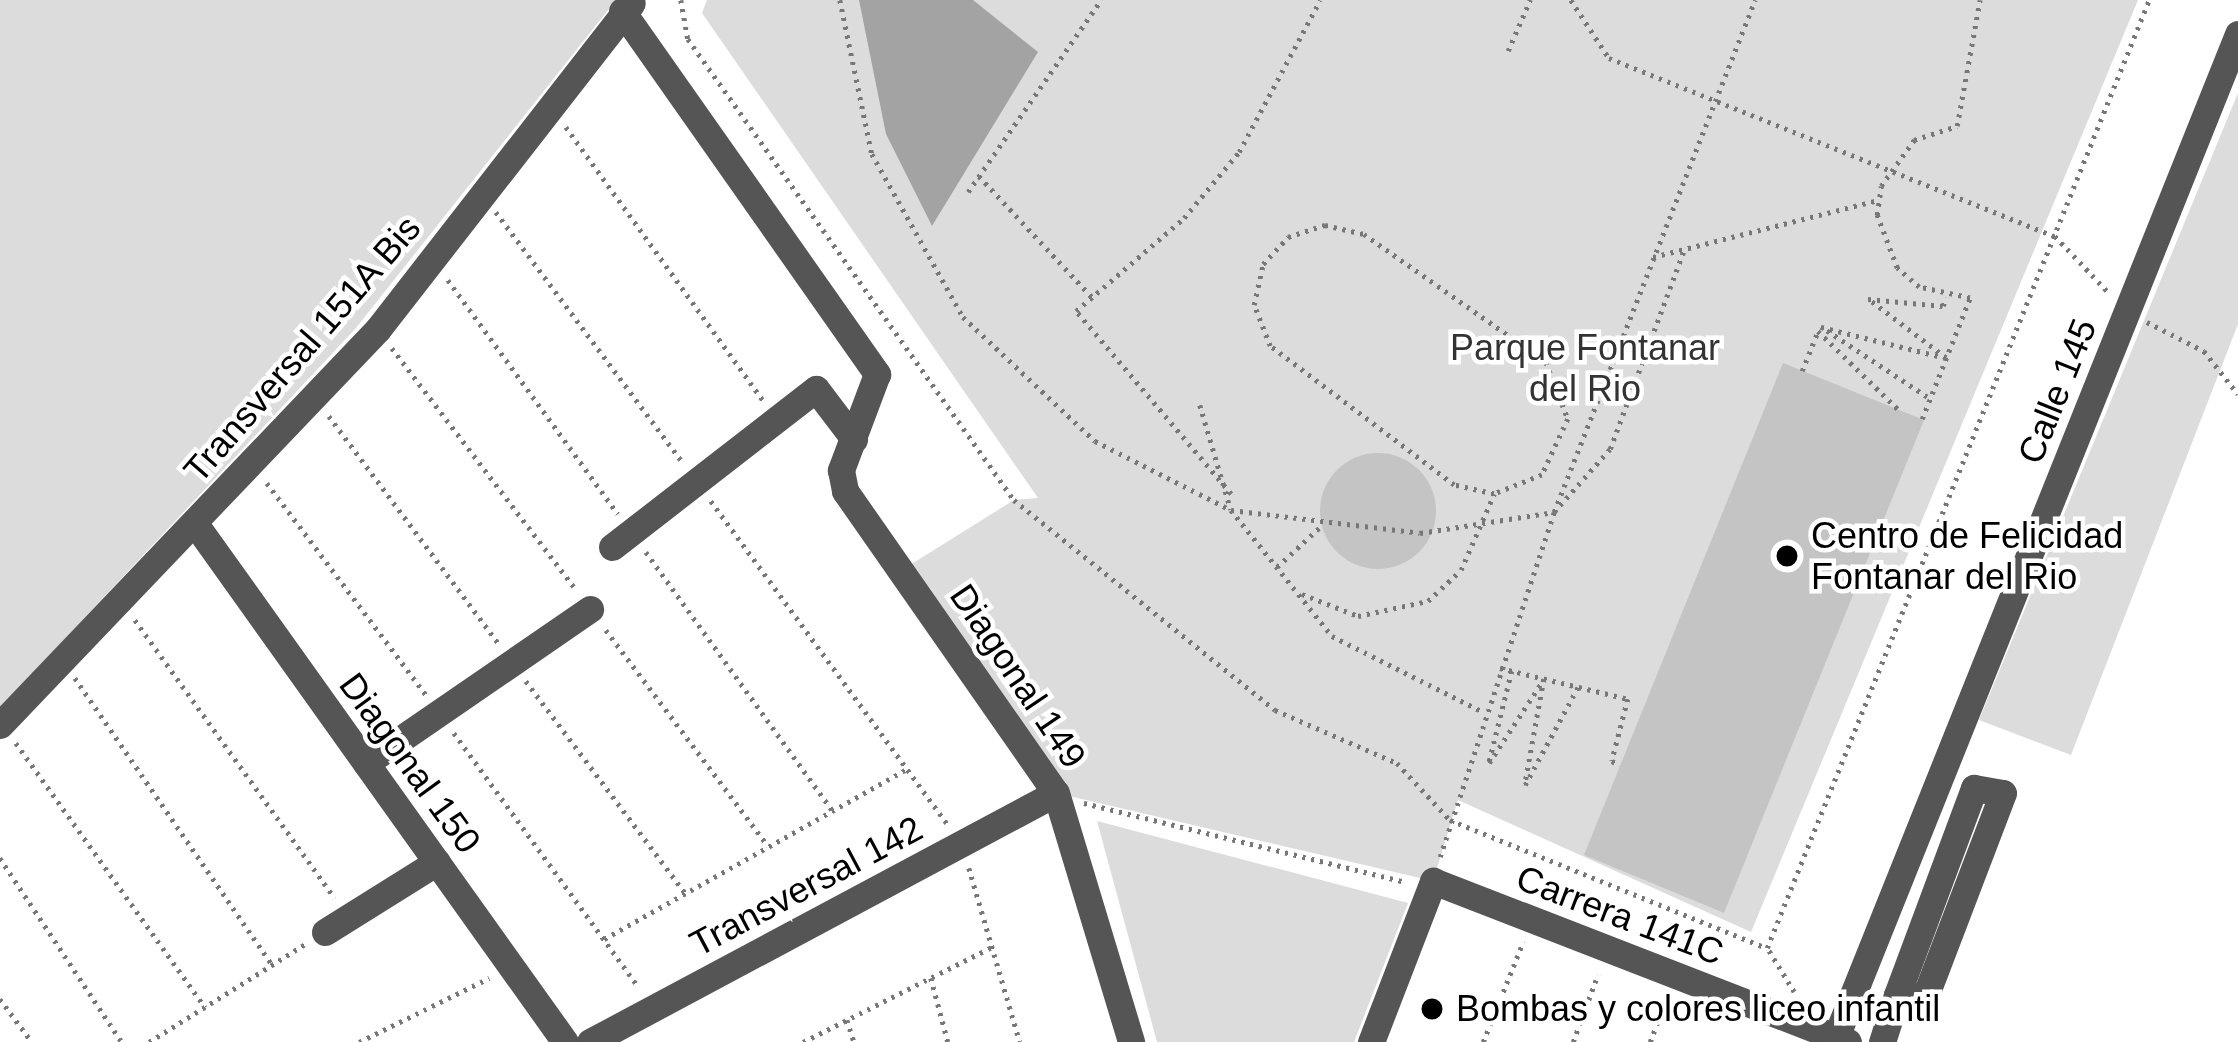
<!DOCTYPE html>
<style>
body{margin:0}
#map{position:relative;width:2238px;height:1042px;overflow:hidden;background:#fff;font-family:Arial,sans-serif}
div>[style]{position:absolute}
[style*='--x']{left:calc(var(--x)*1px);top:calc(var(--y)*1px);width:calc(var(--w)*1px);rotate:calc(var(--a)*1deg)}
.green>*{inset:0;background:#dcdcdc}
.water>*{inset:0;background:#a3a3a3}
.building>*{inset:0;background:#c4c4c4}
.round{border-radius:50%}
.path>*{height:4.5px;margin-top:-2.25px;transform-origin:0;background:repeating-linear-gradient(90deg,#777 0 3px,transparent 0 9px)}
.minor>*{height:27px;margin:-13.5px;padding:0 13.5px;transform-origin:13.5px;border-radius:13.5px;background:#555}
.dots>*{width:33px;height:33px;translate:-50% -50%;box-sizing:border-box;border:6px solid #fff;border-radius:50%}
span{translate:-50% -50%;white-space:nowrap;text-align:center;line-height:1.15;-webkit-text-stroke:9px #fff;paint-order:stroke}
.park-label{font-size:36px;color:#333}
.street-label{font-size:36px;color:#000}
.poi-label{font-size:36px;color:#000}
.left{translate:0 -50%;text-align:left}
</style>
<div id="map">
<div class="green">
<i style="clip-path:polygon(0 0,616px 0,356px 328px,0 708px)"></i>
<i style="clip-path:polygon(707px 0,2138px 0,1751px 932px,1458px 800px,1433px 881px,1056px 793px,902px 570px,1014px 500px,1038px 498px,702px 13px)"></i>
<i style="clip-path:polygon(2238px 93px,2238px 324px,2071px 755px,1979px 720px)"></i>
<i style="clip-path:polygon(1097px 821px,1408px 903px,1354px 1042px,1157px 1042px)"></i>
</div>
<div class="water">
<i style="clip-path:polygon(859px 0,973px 0,1038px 52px,932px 226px,886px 134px)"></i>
</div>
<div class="building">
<i style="clip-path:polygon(1783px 363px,1924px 420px,1724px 913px,1584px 855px)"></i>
<i class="round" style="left:1320px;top:453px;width:116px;height:116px"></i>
</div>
<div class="path">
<i style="--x:681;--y:0;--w:40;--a:80"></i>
<i style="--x:688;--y:39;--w:565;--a:54.73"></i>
<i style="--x:1014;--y:500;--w:335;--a:38.8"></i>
<i style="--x:1275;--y:710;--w:133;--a:23.5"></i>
<i style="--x:1397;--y:763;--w:78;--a:47.1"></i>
<i style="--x:1450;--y:820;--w:342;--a:22"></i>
<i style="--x:840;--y:0;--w:157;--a:78.3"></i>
<i style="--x:872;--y:154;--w:187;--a:60.8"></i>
<i style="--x:963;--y:317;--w:181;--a:43.2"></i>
<i style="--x:1095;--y:441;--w:153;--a:26.9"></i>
<i style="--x:1231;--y:510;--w:190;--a:6.9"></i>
<i style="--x:1420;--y:533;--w:136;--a:-8.9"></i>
<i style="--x:1554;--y:512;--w:84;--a:-48.4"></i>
<i style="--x:1610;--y:449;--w:212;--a:-69.6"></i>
<i style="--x:1571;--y:0;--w:69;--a:56.8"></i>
<i style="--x:1609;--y:58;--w:480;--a:21.8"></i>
<i style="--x:2055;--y:236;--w:80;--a:46.5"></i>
<i style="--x:1508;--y:51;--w:56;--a:-66.7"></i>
<i style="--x:566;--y:127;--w:337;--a:54.2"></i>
<i style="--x:979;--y:176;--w:166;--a:47"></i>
<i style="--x:968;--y:192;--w:234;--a:-55.3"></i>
<i style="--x:496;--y:212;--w:313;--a:53.3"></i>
<i style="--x:1325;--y:225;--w:40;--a:13"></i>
<i style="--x:1364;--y:234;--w:223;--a:35.1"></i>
<i style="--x:1546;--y:362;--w:61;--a:68.9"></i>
<i style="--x:1568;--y:419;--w:62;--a:114.9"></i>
<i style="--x:1542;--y:475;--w:52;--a:158.4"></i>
<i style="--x:1494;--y:494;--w:41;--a:-167.3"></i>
<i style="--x:1454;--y:485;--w:231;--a:-142.9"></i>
<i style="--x:1270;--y:346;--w:44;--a:-111.3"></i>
<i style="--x:1254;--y:305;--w:42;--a:-77.6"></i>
<i style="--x:1263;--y:264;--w:37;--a:-47"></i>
<i style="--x:1288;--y:237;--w:39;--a:-18"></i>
<i style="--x:1653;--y:257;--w:233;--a:-14.2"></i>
<i style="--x:448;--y:280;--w:289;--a:54"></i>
<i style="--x:2147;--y:322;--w:64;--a:27"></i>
<i style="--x:2204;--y:351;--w:55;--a:51.7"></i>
<i style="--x:1818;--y:331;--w:113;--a:44.3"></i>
<i style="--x:392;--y:348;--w:300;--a:52.7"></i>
<i style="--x:1802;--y:371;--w:43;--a:-68.2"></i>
<i style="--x:1927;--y:397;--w:127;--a:-146.6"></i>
<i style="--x:1821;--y:327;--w:129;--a:13.9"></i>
<i style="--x:1946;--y:358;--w:98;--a:-142.9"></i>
<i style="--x:1868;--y:299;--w:75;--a:5.3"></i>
<i style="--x:1943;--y:306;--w:9;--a:-72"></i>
<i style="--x:1200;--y:405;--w:109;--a:73.6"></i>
<i style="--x:1231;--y:510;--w:161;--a:51.3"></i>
<i style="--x:1332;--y:636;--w:171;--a:26.7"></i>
<i style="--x:329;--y:416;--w:283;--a:53.3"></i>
<i style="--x:1922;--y:419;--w:130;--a:-68.4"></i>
<i style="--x:1970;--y:298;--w:52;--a:-167.8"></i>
<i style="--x:1919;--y:287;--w:29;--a:-139"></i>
<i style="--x:1897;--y:268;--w:57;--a:-110.7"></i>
<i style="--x:1877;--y:215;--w:29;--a:-82"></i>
<i style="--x:1881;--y:186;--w:57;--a:-54.3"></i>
<i style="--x:1914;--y:140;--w:45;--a:-18"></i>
<i style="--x:1957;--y:126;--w:128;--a:-79.7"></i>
<i style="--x:267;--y:483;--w:265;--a:53.1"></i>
<i style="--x:1231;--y:494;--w:240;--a:-130.3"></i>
<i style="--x:1076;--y:311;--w:143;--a:-40.7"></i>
<i style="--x:1184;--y:218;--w:86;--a:-50.2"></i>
<i style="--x:1239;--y:152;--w:172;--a:-61.9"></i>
<i style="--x:711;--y:501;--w:403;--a:53.8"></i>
<i style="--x:646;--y:552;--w:318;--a:54.2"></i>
<i style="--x:1277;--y:567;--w:59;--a:-42.9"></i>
<i style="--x:1302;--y:594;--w:60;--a:21.4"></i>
<i style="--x:1358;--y:616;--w:72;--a:-12.1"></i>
<i style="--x:1428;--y:601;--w:45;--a:-43.2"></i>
<i style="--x:1461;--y:570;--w:83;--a:-66.5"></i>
<i style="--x:135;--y:620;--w:342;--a:54.3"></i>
<i style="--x:606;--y:630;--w:270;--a:53.1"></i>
<i style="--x:1500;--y:668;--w:132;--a:13.6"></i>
<i style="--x:1628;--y:699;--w:64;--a:104.5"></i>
<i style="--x:1612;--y:761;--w:9;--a:32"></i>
<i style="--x:1512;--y:671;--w:95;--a:104"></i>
<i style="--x:1489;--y:763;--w:100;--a:-56.8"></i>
<i style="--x:1544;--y:679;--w:108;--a:100.2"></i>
<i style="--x:1525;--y:785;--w:111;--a:-61.6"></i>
<i style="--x:75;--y:678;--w:348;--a:55.5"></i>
<i style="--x:526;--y:681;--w:265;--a:53.1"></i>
<i style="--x:454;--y:733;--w:313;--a:54"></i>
<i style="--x:16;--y:743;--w:325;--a:54.4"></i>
<i style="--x:1084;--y:803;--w:331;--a:13.8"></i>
<i style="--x:1440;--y:857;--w:363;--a:-71.7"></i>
<i style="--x:1554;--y:512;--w:550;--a:-68.57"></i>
<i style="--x:0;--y:858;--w:221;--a:56.5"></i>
<i style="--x:969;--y:868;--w:181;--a:73.7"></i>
<i style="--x:604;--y:939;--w:347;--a:-29.3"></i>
<i style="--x:931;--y:978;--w:66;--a:75.1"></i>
<i style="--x:1794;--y:992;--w:52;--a:-121.5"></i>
<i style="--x:1767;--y:948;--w:1022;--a:-68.05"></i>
<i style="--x:0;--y:999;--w:54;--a:53.3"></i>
<i style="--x:847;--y:1020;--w:23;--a:72"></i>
<i style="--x:149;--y:1042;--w:184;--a:-32.1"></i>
<i style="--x:359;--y:1042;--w:145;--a:-26.2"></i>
<i style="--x:803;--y:1042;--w:212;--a:-26.7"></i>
<i style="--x:1483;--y:1042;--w:108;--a:-68.2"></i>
<i style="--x:1573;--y:1042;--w:72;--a:-69.8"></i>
<i style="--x:1650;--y:1042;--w:48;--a:-69.3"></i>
</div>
<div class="minor">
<i style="--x:622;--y:11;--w:444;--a:54.9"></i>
<i style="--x:877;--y:374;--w:103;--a:110.6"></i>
<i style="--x:841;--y:470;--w:21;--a:79"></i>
<i style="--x:845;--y:491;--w:368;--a:55.1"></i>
<i style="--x:1056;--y:793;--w:260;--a:73.2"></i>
<i style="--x:196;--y:525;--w:635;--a:54.48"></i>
<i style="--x:612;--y:547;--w:258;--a:-37.8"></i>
<i style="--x:816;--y:389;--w:63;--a:52.8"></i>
<i style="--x:0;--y:725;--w:547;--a:-46.33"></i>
<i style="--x:378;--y:329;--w:413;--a:-52.1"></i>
<i style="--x:366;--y:763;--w:272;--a:-34.5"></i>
<i style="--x:325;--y:932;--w:132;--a:-32"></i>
<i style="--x:590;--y:1042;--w:528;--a:-28.12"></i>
<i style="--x:1371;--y:1042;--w:173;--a:-68.9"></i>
<i style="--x:1433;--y:881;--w:445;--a:21.2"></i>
<i style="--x:1834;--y:1042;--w:1086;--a:-68.16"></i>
<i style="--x:1882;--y:1042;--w:49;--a:-72.3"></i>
<i style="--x:1897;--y:995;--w:221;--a:-69.6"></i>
<i style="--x:1974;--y:788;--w:29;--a:10"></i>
<i style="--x:2003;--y:793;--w:218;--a:110.9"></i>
<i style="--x:1925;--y:997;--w:28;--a:-176"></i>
</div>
<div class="dots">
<i style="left:1787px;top:556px;background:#000"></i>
<i style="left:1432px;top:1009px;background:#000"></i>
</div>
<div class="park-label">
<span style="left:1585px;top:368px">Parque Fontanar<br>del Rio</span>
</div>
<div class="street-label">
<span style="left:302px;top:349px;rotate:-49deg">Transversal 151A Bis</span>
<span style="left:2057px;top:391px;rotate:-68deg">Calle 145</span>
<span style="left:1018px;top:676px;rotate:56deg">Diagonal 149</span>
<span style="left:410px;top:763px;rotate:54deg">Diagonal 150</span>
<span style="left:806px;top:886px;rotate:-28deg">Transversal 142</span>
<span style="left:1620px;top:915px;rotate:21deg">Carrera 141C</span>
</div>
<div class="poi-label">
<span class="left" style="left:1811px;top:556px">Centro de Felicidad<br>Fontanar del Rio</span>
<span class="left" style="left:1456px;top:1009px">Bombas y colores liceo infantil</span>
</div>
</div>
